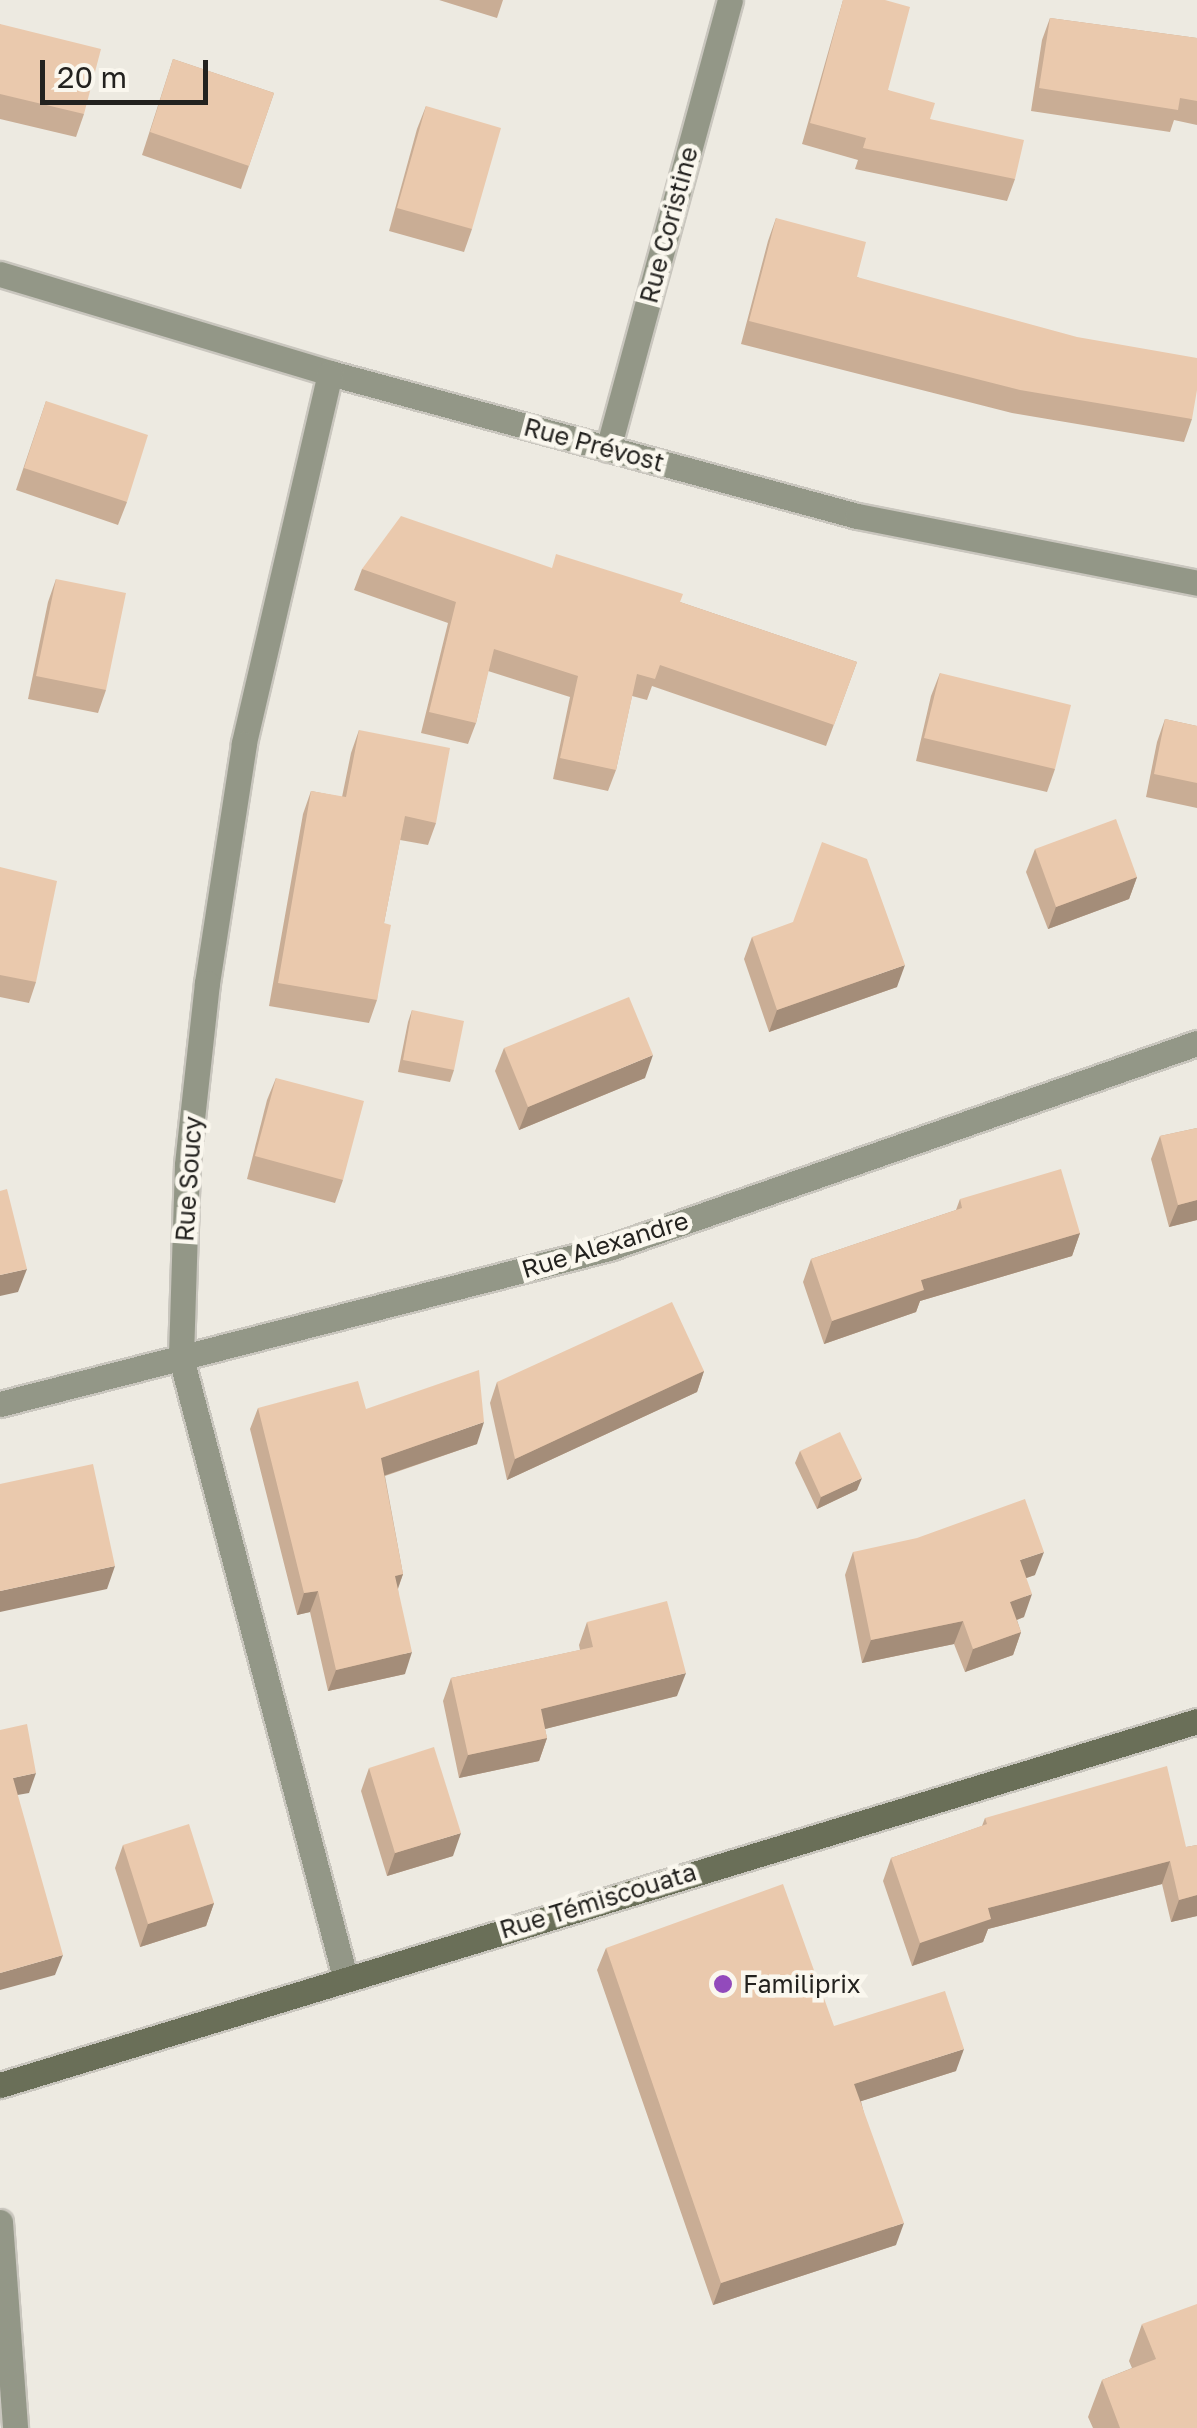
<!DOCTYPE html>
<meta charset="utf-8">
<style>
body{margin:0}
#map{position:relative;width:1197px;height:2428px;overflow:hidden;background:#edeae1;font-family:"Golos Text",sans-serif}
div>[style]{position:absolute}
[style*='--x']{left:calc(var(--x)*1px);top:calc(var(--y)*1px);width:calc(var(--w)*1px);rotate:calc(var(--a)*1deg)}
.roads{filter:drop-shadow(2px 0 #c9c6be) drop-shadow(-2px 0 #c9c6be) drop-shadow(0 2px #c9c6be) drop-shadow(0 -2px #c9c6be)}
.minor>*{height:25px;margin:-12.5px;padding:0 12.5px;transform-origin:12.5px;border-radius:12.5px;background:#939787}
.secondary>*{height:25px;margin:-12.5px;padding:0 12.5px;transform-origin:12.5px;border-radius:12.5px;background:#6a6f58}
.wall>*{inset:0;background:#c9ad95}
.shaded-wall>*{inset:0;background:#a48d79}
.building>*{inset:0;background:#eac9ad}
.dots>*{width:28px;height:28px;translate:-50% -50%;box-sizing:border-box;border:5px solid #faf7ee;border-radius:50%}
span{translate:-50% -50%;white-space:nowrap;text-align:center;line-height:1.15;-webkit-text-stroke:9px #faf7ee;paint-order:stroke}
.street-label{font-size:25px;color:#23221f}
.poi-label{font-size:25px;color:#23221f}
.left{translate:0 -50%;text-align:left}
.scale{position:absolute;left:40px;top:60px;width:168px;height:45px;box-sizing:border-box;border:5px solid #23221f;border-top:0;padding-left:12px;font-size:30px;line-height:35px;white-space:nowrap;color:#23221f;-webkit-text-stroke:8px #faf7ee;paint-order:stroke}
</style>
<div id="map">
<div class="roads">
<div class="minor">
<i style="--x:0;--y:274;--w:345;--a:16.7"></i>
<i style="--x:330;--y:373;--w:546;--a:15.18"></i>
<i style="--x:857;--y:516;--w:347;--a:11.1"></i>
<i style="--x:330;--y:373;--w:381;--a:103.1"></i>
<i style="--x:244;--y:744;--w:242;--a:98.8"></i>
<i style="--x:207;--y:983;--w:183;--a:96.3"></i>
<i style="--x:187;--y:1165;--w:193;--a:91.8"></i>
<i style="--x:181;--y:1358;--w:640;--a:75.16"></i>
<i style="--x:608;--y:449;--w:465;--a:-74.8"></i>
<i style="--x:0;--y:1404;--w:629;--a:-14.37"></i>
<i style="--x:609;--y:1248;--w:623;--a:-19.22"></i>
<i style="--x:0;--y:2222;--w:207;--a:85.8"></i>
</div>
<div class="secondary">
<i style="--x:0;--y:2085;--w:1251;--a:-16.91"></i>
</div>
</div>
<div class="wall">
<i style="clip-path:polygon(439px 0,503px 0,497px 18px)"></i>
<i style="clip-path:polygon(843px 0,885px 0,888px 90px,1015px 179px,1007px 201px,855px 169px,858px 160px,802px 144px)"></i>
<i style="clip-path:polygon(1050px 18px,1197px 38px,1197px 125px,1174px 120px,1170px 132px,1031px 111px,1042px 40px)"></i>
<i style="clip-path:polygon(0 24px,84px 114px,76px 137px,0 119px)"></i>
<i style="clip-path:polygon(173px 59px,274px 93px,241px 189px,142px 155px)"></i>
<i style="clip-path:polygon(426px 106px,472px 229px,464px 252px,389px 231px,417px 129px)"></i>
<i style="clip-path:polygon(776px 218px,857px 277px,1192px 419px,1184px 442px,1012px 413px,741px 344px,768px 241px)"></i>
<i style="clip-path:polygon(46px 401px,127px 502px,118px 525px,16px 490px)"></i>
<i style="clip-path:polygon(551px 568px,680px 602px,857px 662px,826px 746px,652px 686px,647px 700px,632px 696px,616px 770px,608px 791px,553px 779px,570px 697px,488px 671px,476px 723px,468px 744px,421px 733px,448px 623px,354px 590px,362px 569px)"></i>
<i style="clip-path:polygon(56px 579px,106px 690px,98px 713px,28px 699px,48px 602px)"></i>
<i style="clip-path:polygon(940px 673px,1055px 769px,1047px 792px,916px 761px,931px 696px)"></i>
<i style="clip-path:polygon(1165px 719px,1197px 726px,1197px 808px,1146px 797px,1157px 742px)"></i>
<i style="clip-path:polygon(359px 730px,436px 823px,428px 845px,400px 840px,384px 923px,377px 1000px,369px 1023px,269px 1006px,303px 814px,311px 791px,342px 797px,351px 753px)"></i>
<i style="clip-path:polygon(1035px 849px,1137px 877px,1129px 899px,1048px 929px,1026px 872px)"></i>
<i style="clip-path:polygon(0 867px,36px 982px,29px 1003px,0 997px)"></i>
<i style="clip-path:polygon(752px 937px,897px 987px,769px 1032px,744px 959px)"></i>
<i style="clip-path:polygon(412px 1010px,454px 1070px,450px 1082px,398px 1072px,408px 1022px)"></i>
<i style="clip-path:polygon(504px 1048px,645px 1078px,519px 1130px,495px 1071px)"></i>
<i style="clip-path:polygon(276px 1078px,343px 1180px,335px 1203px,247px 1179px,267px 1100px)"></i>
<i style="clip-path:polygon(1197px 1128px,1197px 1220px,1169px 1227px,1151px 1159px,1160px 1136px)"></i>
<i style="clip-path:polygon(960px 1199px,1080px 1233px,1072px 1256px,920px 1301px,916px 1312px,824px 1344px,803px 1282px,811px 1259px,956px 1210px)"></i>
<i style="clip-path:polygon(704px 1371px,697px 1392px,507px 1480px,490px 1403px,497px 1382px)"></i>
<i style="clip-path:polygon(258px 1408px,366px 1409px,477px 1444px,385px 1476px,403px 1574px,398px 1589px,405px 1674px,328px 1691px,310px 1612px,297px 1615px,250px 1429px)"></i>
<i style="clip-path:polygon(800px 1451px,857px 1490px,817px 1509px,795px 1463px)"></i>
<i style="clip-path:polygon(853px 1552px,1035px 1575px,1026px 1578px,1024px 1617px,1017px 1620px,1021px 1632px,1013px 1655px,965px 1672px,954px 1644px,862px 1663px,845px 1575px)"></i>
<i style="clip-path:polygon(587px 1622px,677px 1696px,545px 1729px,547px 1738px,539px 1761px,459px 1778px,443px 1701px,451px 1678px,580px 1650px,579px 1645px)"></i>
<i style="clip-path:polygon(369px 1768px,453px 1856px,387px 1876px,361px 1791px)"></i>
<i style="clip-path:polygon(985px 1818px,1186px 1847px,1197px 1845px,1197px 1916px,1171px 1922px,1162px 1884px,988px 1929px,983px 1942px,912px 1966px,883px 1881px,891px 1858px,982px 1826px)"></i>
<i style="clip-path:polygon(123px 1845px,214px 1903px,206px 1926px,140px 1947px,115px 1868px)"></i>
<i style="clip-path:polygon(606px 1948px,956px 2071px,861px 2101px,896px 2245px,713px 2305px,597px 1970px)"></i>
<i style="clip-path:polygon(1142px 2324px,1197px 2428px,1093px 2428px,1088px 2417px,1102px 2380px,1132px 2368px,1129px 2361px)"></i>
</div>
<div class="shaded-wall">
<i style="clip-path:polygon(1137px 877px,1129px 899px,1048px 929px,1056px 907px)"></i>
<i style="clip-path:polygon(905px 965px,897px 987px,769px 1032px,777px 1010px)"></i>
<i style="clip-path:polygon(653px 1055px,645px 1078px,519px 1130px,528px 1107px)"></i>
<i style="clip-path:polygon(1197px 1200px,1197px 1220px,1169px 1227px,1178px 1205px)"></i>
<i style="clip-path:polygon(1080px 1233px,1072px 1256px,920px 1301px,916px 1312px,824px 1344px,832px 1321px,921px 1280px)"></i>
<i style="clip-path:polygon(27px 1269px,18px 1292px,0 1296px,0 1275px)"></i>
<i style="clip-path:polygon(704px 1371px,697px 1392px,507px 1480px,515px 1459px)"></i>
<i style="clip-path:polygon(484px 1422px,477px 1444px,374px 1479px,381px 1458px)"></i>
<i style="clip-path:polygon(862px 1478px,857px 1490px,817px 1509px,821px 1497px)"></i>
<i style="clip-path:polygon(1044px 1552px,1035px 1575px,1012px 1583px,1020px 1560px)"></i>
<i style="clip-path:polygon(115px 1566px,107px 1589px,0 1612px,0 1591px)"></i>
<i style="clip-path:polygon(403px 1574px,395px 1596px,395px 1576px)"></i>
<i style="clip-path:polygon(318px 1591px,310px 1612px,297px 1615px,304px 1593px)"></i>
<i style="clip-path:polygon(1032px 1594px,1024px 1617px,1002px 1625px,1010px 1602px)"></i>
<i style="clip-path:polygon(963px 1621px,954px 1644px,862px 1663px,871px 1640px)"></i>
<i style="clip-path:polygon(1021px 1632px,1013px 1655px,965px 1672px,973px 1649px)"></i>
<i style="clip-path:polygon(412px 1652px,405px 1674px,328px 1691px,336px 1670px)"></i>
<i style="clip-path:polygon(686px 1673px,677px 1696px,533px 1732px,541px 1709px)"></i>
<i style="clip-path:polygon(547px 1738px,539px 1761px,459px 1778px,468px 1755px)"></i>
<i style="clip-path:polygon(36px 1773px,29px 1793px,6px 1797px,13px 1778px)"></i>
<i style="clip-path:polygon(461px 1833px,453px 1856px,387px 1876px,395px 1853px)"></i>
<i style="clip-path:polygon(1170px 1861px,1162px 1884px,988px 1929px,983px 1942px,912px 1966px,920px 1943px,988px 1908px)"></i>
<i style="clip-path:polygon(1197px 1895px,1197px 1916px,1171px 1922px,1179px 1900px)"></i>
<i style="clip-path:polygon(214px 1903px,206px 1926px,140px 1947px,148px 1924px)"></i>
<i style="clip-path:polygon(63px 1955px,55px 1975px,0 1990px,0 1973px)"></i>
<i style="clip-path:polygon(964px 2049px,956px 2071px,846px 2106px,854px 2084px)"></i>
<i style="clip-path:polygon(904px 2223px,896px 2245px,713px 2305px,721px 2283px)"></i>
</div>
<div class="building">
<i style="clip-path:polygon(843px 0,885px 0,910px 7px,888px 90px,935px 103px,930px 119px,1024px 140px,1015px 179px,863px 148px,866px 138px,810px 123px)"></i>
<i style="clip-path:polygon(1050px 18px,1197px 38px,1197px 101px,1180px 98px,1178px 110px,1039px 88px)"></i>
<i style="clip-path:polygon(0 24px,101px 49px,84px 114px,0 94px)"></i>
<i style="clip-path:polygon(173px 59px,274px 93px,249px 166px,150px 132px)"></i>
<i style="clip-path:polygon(426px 106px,501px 128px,472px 229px,397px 208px)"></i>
<i style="clip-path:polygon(776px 218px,866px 242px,857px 277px,1077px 337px,1197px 358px,1197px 390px,1192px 419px,1020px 390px,749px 321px)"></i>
<i style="clip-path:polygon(46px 401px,148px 435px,127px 502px,24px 468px)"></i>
<i style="clip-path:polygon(401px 516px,552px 568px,556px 554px,683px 594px,680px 602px,857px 662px,834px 725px,660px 665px,655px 679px,637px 674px,616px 770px,560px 758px,578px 676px,494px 649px,476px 723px,429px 712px,456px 602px,362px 569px)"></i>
<i style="clip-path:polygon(56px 579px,126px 593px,106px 690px,36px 676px)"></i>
<i style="clip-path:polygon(940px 673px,1071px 705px,1055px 769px,924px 738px)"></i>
<i style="clip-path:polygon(1165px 719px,1197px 726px,1197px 783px,1154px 774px)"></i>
<i style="clip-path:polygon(359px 730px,450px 748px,436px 823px,405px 816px,384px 923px,391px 925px,377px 1000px,278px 983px,311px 791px,346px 797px)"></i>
<i style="clip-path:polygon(1116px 819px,1137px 877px,1056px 907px,1035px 849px)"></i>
<i style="clip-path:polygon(822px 842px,867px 859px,905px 965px,777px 1010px,752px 937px,793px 922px)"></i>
<i style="clip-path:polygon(0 867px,57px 881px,36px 982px,0 975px)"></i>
<i style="clip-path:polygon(629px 997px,653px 1055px,528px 1107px,504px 1048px)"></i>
<i style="clip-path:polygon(412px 1010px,464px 1021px,454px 1070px,403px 1060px)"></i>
<i style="clip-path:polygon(276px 1078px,364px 1101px,343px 1180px,255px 1156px)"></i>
<i style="clip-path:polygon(1197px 1128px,1197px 1200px,1178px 1205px,1160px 1136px)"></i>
<i style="clip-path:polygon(1061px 1169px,1080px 1233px,921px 1280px,924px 1290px,832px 1321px,811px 1259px,962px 1208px,960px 1199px)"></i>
<i style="clip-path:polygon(7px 1189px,27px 1269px,0 1275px,0 1191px)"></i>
<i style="clip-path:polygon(672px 1302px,704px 1371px,515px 1459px,497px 1382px)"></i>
<i style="clip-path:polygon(479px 1370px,484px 1422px,381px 1458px,403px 1574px,395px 1576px,412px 1652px,336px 1670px,318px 1591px,304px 1593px,258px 1408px,358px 1381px,366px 1409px)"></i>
<i style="clip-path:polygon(840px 1432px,862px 1478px,821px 1497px,800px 1451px)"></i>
<i style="clip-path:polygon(93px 1464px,115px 1566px,0 1591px,0 1484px)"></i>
<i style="clip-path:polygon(1025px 1499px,1044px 1552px,1020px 1560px,1032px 1594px,1010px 1602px,1021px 1632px,973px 1649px,963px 1621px,871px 1640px,853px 1552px,917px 1538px)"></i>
<i style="clip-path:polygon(667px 1601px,686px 1673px,541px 1709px,547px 1738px,468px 1755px,451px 1678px,593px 1647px,587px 1622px)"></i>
<i style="clip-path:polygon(27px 1724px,36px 1773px,13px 1778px,63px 1955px,0 1973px,0 1730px)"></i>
<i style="clip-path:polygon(434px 1747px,461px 1833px,395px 1853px,369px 1768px)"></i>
<i style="clip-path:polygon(1167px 1766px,1186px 1847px,1197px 1845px,1197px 1895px,1179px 1900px,1170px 1861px,988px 1908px,991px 1919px,920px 1943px,891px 1858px,987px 1824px,985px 1818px)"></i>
<i style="clip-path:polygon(189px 1824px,214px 1903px,148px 1924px,123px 1845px)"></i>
<i style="clip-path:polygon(783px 1884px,834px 2026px,945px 1991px,964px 2049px,854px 2084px,904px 2223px,721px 2283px,606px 1948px)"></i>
<i style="clip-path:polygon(1197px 2304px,1197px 2428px,1120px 2428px,1102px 2380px,1156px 2359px,1142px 2324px)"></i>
</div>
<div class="dots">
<i style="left:723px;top:1984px;background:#924abc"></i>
</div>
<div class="street-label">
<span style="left:669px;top:225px;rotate:-75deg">Rue Coristine</span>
<span style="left:594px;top:445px;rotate:15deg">Rue Prévost</span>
<span style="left:189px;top:1179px;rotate:-86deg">Rue Soucy</span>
<span style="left:605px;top:1245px;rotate:-17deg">Rue Alexandre</span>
<span style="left:598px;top:1901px;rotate:-17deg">Rue Témiscouata</span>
</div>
<div class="poi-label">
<span class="left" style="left:743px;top:1984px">Familiprix</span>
</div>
<div class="scale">20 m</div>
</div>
